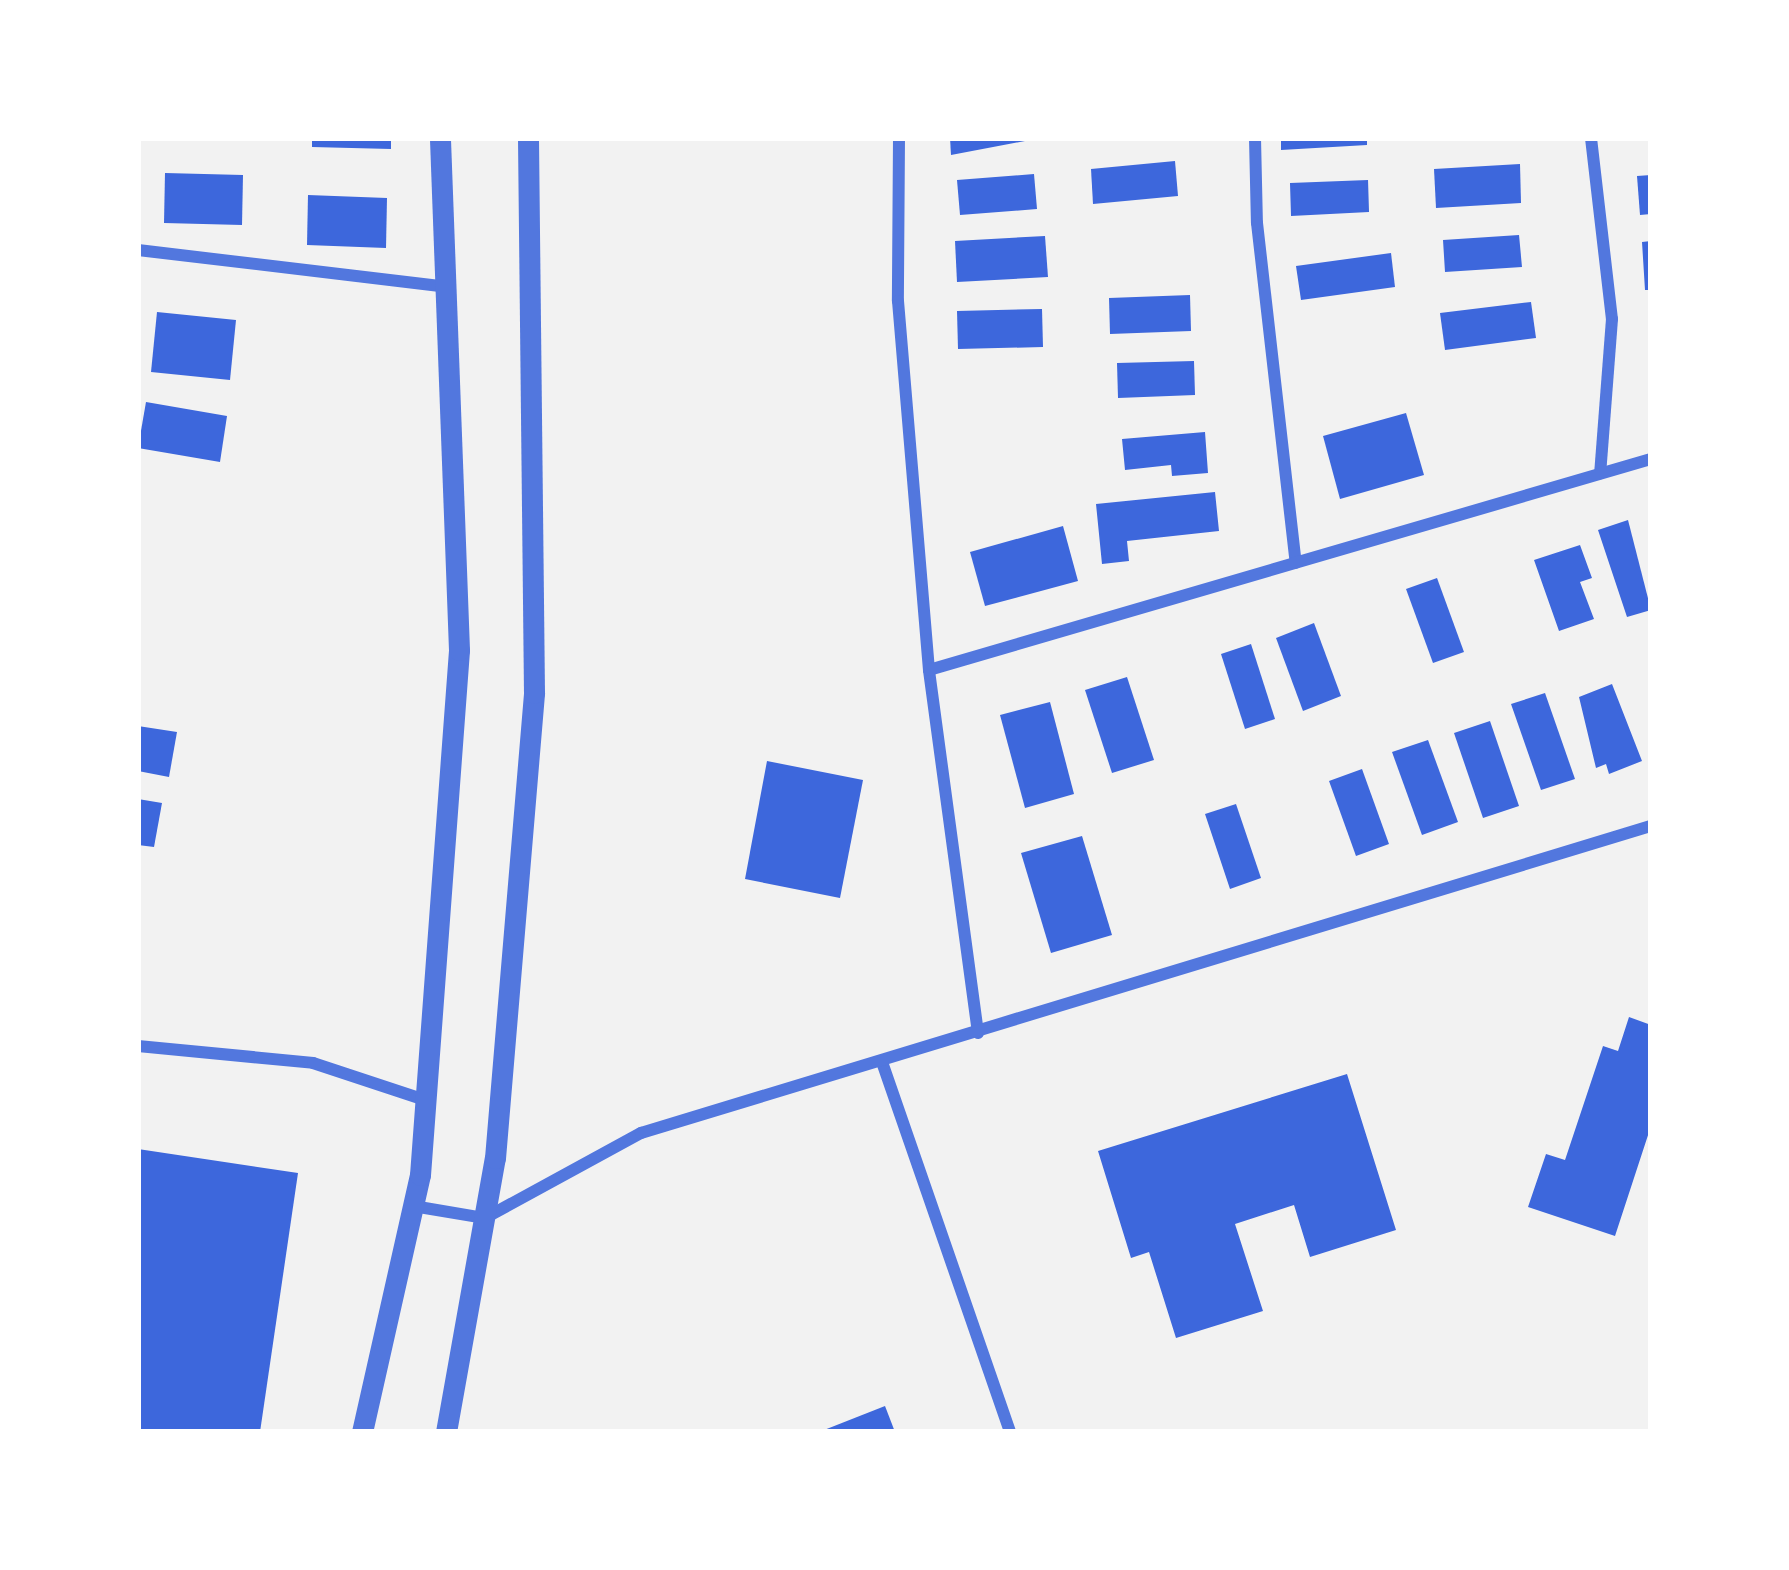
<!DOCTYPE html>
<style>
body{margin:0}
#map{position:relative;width:1789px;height:1570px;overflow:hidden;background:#f2f2f2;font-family:Lora,serif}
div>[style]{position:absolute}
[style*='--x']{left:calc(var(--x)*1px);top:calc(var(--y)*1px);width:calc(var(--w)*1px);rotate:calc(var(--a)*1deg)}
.building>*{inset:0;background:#3d67dc}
.minor>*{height:12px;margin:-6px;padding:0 6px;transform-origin:6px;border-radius:6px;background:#5277de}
.tertiary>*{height:21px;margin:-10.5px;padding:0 10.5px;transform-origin:10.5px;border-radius:10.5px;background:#5277de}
span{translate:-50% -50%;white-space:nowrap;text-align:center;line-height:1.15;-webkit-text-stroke:9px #fff;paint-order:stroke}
.frame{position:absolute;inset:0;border:141px solid #fff;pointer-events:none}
</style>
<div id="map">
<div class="building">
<i style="clip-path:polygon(312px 138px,391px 138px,391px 149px,312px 147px)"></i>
<i style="clip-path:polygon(950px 138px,1025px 138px,1025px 141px,951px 155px)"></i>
<i style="clip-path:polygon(1281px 138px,1367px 138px,1367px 145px,1281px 150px)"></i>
<i style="clip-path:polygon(1175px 161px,1178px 196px,1093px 204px,1091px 169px)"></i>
<i style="clip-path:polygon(1520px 164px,1521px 203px,1436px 208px,1434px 169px)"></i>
<i style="clip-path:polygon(165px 173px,243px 175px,242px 225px,164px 223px)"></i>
<i style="clip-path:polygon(1034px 174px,1037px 209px,960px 215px,957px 180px)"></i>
<i style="clip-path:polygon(1651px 175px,1651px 214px,1640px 215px,1637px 176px)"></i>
<i style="clip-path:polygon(1368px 180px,1369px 212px,1291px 216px,1290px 183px)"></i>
<i style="clip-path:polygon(308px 195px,387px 198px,386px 248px,307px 245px)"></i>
<i style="clip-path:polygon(1519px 235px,1522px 267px,1445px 272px,1443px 240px)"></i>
<i style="clip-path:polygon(1045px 236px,1048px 277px,957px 282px,955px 241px)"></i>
<i style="clip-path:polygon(1651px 241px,1651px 290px,1645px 290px,1642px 242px)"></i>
<i style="clip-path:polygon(1391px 253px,1395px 287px,1301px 300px,1296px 266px)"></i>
<i style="clip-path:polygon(1190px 295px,1191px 331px,1110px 334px,1109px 298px)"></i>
<i style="clip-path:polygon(1531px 302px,1536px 338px,1445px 350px,1440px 313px)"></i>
<i style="clip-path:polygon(1042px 309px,1043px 347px,958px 349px,957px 311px)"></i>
<i style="clip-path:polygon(157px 312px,236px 320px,230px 380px,151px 372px)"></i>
<i style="clip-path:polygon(1194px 361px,1195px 395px,1118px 398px,1117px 363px)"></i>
<i style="clip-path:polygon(146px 402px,227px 416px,220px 462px,138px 448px)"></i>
<i style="clip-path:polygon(1406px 413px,1424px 475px,1340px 499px,1323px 436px)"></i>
<i style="clip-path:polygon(1205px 432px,1208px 473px,1172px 476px,1171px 465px,1125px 470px,1122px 439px)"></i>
<i style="clip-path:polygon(1215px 492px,1219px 531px,1127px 541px,1129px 561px,1102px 564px,1096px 504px)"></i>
<i style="clip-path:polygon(1628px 520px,1651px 610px,1627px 617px,1598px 530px)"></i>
<i style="clip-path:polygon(1063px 526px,1078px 581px,985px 606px,970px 552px)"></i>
<i style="clip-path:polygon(1580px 545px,1592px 578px,1580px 582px,1594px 619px,1559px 631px,1534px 560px)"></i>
<i style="clip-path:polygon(1437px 578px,1464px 652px,1433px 663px,1406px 589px)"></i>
<i style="clip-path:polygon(1314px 623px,1341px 696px,1303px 711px,1276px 638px)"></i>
<i style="clip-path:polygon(1251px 644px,1275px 719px,1245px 729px,1221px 654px)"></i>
<i style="clip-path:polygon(1127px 677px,1154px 760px,1112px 773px,1085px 690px)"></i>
<i style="clip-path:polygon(1612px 684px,1642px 761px,1609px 774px,1606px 764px,1596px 768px,1579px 697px)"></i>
<i style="clip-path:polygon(1545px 693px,1575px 779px,1541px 790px,1511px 704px)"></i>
<i style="clip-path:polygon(1050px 702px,1074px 794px,1025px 808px,1000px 715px)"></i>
<i style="clip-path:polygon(1490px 721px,1519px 806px,1483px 818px,1454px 733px)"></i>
<i style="clip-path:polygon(138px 726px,177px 732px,169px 777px,138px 771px)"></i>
<i style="clip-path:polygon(1428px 740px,1458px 822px,1422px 835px,1392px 752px)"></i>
<i style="clip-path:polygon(767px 761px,863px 780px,840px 898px,745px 879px)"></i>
<i style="clip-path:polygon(1362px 769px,1389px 844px,1356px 856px,1329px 781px)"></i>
<i style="clip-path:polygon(138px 799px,162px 803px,154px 847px,138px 845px)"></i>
<i style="clip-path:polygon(1236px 804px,1261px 878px,1230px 889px,1205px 814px)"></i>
<i style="clip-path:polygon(1082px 836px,1112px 935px,1051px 953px,1021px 853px)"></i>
<i style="clip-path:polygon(1629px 1017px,1651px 1025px,1651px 1126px,1615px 1236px,1528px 1207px,1546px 1154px,1565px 1160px,1603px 1046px,1618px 1051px)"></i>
<i style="clip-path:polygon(1347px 1074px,1396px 1230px,1310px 1257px,1294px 1205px,1235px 1224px,1263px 1311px,1176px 1338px,1149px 1252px,1131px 1258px,1098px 1151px)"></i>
<i style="clip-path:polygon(138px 1149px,298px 1173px,260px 1432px,138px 1432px)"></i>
<i style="clip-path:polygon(885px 1406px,895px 1432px,819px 1432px)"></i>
</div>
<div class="minor">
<i style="--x:899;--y:138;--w:163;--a:90.4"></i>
<i style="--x:898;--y:301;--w:370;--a:85.2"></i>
<i style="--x:1255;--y:138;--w:85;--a:88.7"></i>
<i style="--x:1257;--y:223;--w:342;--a:83.5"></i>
<i style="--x:1591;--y:138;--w:182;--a:83.4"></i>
<i style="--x:1612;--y:319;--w:155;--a:94.4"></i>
<i style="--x:138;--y:250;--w:304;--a:6.8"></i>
<i style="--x:978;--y:1033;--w:366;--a:-97.7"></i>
<i style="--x:929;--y:670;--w:752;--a:-16.29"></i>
<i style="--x:138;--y:1046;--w:176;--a:5.5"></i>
<i style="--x:313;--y:1063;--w:118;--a:18.3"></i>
<i style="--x:882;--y:1062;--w:392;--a:70.9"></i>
<i style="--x:413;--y:1206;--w:73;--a:9.5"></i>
<i style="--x:485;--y:1218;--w:178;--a:-28.6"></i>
<i style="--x:641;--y:1133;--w:1056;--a:-16.91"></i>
</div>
<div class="tertiary">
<i style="--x:362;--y:1432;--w:263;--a:-77.3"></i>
<i style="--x:420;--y:1175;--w:526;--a:-85.75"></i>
<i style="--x:459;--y:650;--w:512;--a:-92.13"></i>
<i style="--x:446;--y:1432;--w:278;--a:-79.9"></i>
<i style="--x:495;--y:1158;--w:467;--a:-85.2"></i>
<i style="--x:534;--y:693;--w:555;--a:-90.62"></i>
</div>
<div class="frame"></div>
</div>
